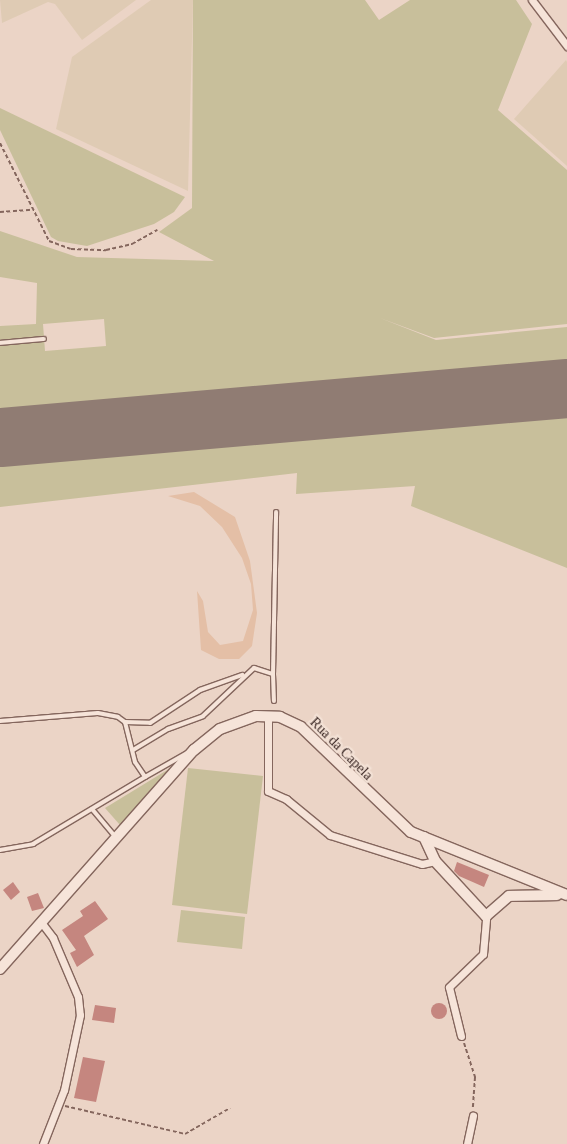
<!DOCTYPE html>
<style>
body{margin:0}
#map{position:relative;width:567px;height:1144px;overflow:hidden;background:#ebd4c6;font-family:"Times New Roman",serif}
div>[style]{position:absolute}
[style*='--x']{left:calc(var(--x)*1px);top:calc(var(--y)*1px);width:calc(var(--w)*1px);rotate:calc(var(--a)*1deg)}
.farmland>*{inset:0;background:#dfcbb4}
.green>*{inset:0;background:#c8bf9b}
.sand>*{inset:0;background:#e4bfa6}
.runway>*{height:59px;margin:-29.5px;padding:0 29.5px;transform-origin:29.5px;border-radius:29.5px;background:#907c73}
.building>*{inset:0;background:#c5867f}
.round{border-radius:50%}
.path>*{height:2px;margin-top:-1px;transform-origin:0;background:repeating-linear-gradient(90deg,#84665d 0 4px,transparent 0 6.5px)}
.roads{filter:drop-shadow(1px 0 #84665d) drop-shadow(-1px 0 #84665d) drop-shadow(0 1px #84665d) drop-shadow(0 -1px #84665d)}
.lane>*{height:4px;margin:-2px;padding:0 2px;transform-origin:2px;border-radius:2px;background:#f6e4d9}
.street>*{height:7px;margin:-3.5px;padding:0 3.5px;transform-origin:3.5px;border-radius:3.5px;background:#f6e4d9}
.secondary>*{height:10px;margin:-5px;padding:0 5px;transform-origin:5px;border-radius:5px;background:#f6e4d9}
span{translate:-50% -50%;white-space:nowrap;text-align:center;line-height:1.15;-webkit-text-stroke:4.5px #f3e1d5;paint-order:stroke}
.street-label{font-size:14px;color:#362320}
</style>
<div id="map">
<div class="farmland">
<i style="clip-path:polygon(0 0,136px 0,82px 40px,55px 4px,48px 2px,2px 23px)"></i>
<i style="clip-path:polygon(151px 0,193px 0,188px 191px,56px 129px,72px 57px)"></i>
<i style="clip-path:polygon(566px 60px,567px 62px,567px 166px,514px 119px)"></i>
</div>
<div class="green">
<i style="clip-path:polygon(evenodd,193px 0,365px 0,379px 20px,410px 0,516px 0,532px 24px,498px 110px,567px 170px,567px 324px,434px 338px,380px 318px,436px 340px,567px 327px,567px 372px,0 421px,0 326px,36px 324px,37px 283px,0 277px,0 231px,77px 257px,214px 261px,159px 232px,192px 208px,193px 0,104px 319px,106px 346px,45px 351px,43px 324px,104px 319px)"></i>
<i style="clip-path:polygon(0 108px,185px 197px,174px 212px,154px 224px,87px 246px,58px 241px,51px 237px,0 130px)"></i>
<i style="clip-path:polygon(567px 404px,567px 568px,411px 506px,415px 486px,296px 494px,297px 473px,0 507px,0 450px)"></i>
<i style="clip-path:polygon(177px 764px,120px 825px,105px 808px)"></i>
<i style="clip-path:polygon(188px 768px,263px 776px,247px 914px,172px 905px)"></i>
<i style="clip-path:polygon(181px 910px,245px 917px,242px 949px,177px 942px)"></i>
</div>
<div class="sand">
<i style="clip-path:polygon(194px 492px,235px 517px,250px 561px,257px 613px,252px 646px,239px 659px,219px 659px,201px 650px,197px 591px,203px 601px,208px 632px,220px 645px,243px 641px,253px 610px,251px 584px,242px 558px,222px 527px,200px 506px,168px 496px)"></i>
</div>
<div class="runway">
<i style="--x:0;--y:437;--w:569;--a:-4.94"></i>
</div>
<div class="building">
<i style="clip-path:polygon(457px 862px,489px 875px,484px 887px,459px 876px,454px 871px)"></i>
<i style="clip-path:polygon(13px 882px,20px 892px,11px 900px,3px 890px)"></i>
<i style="clip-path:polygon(38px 893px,44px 908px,32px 911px,27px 897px)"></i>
<i style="clip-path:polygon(95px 901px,108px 919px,84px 936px,94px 955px,77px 967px,70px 953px,76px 950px,62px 930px,83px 916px,80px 911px)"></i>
<i class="round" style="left:431px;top:1003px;width:16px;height:16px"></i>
<i style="clip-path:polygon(95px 1005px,116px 1008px,114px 1023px,92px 1020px)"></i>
<i style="clip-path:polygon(83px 1057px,105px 1061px,96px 1102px,74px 1098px)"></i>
</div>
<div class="path">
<i style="--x:0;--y:143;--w:110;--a:63.4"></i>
<i style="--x:49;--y:241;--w:23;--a:20"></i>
<i style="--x:71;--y:249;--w:35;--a:2"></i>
<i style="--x:106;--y:250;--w:27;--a:-13"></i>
<i style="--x:132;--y:244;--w:29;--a:-29"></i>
<i style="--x:0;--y:212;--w:32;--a:-4"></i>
<i style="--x:464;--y:1043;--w:36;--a:72"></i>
<i style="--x:475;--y:1077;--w:32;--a:94"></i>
<i style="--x:65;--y:1106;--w:123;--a:13.1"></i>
<i style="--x:185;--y:1134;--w:52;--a:-30"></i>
</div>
<div class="roads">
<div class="lane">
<i style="--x:0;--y:343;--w:44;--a:-5.2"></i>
<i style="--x:273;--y:674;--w:162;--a:-88.9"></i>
<i style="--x:0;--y:721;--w:98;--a:-4.7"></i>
<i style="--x:98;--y:713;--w:20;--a:11"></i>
<i style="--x:118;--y:717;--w:9;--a:36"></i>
<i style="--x:125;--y:722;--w:41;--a:76"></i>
<i style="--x:135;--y:762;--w:18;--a:56"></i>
<i style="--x:145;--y:777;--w:48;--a:-29.7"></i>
<i style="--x:125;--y:722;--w:25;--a:2"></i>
<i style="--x:150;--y:723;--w:60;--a:-33.4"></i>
<i style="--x:200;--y:690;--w:45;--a:-19.7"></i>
<i style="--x:133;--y:750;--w:41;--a:-31"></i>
<i style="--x:168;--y:729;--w:37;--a:-20"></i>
<i style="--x:203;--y:716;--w:70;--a:-43.3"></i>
<i style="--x:254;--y:668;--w:20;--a:18"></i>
<i style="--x:273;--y:674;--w:27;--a:88"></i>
<i style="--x:92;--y:809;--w:35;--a:50"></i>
<i style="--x:0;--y:850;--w:34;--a:-10"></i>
<i style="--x:33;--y:844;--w:131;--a:-30.9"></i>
</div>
<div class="street">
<i style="--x:532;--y:0;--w:58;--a:52.7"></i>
<i style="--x:268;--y:716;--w:75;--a:90"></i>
<i style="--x:268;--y:791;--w:20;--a:24"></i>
<i style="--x:286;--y:799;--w:57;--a:39.3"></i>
<i style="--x:330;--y:835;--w:96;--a:17.5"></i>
<i style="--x:422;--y:864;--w:13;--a:-13"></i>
<i style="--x:41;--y:922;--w:20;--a:53"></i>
<i style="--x:53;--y:938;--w:64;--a:67"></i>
<i style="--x:78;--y:997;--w:18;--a:84"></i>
<i style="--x:80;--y:1015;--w:77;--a:102"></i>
<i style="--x:64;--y:1090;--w:58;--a:111.3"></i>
<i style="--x:461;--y:1036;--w:50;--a:-103.8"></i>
<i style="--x:449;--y:987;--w:47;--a:-44.1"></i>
<i style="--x:483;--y:954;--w:38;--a:-85"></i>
<i style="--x:467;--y:1144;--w:29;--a:-78"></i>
</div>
<div class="secondary">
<i style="--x:424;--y:837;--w:26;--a:65"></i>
<i style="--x:435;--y:861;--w:75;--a:47.2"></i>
<i style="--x:486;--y:916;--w:30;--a:-41"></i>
<i style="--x:509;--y:896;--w:48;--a:-1.2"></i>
<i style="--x:0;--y:969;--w:293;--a:-48.5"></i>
<i style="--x:194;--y:750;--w:33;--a:-39"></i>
<i style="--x:220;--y:729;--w:38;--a:-20"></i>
<i style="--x:256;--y:716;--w:24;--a:2"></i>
<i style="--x:280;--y:717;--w:23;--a:25"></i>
<i style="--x:301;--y:727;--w:152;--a:43.7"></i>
<i style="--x:411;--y:832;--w:168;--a:22"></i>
</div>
</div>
<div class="street-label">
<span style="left:341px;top:749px;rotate:45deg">Rua da Capela</span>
</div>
</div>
